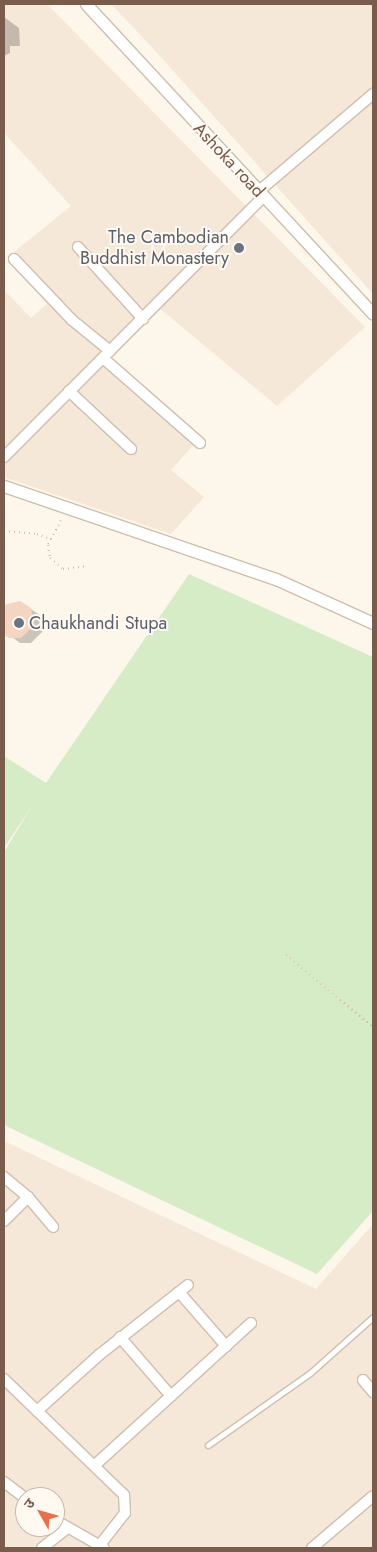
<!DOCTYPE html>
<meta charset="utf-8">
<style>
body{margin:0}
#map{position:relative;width:377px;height:1552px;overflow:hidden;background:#fdf6ea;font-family:Jost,"Noto Sans Devanagari",sans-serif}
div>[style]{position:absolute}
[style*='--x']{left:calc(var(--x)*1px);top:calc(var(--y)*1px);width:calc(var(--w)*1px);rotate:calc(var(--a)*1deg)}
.residential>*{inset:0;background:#f5e8d8}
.green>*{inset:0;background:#d6ecc7}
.shadow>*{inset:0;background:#0003}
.building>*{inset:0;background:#f3d5c1}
.path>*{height:2px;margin-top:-1px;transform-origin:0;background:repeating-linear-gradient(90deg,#d9b8a3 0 1px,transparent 0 5px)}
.roads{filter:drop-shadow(1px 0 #d0beae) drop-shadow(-1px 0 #d0beae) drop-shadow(0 1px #d0beae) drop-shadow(0 -1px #d0beae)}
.service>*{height:5px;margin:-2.5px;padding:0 2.5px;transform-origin:2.5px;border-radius:2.5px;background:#fff}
.minor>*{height:10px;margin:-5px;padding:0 5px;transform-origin:5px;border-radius:5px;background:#fff}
.tertiary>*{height:11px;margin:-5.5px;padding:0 5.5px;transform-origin:5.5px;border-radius:5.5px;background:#fff}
.dots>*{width:14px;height:14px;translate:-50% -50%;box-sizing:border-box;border:2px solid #fff9f1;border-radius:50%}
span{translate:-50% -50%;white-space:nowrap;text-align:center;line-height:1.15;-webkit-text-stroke:4px #fff9f1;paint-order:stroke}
.street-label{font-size:18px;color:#795c4c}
.worship-label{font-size:18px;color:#5b616d}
.right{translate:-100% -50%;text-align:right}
.left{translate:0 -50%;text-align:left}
.frame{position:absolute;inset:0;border:5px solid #795c4c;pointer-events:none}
.north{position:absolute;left:15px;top:1487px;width:50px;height:50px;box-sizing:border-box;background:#fff9f1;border:1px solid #c9baaf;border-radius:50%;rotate:308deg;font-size:14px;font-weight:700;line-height:20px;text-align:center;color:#795c4c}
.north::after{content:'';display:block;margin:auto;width:18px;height:22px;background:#e8714d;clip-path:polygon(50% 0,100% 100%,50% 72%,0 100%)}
</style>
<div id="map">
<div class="residential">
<i style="clip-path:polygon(4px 4px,47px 4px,365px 327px,277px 406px,158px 307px,102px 359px,197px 441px,171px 470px,204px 497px,171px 534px,4px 477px,4px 290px,31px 318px,47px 304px,9px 256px,71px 206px,4px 133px)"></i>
<i style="clip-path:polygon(111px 4px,373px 4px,373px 294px,150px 45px)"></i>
<i style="clip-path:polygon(evenodd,4px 1141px,316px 1289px,373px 1224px,373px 1548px,4px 1548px,4px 1141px,25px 1497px,55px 1497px,55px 1527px,25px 1527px,25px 1497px)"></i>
</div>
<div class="green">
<i style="clip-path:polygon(189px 574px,373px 657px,373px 1211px,317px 1274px,4px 1125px,4px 852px,33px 804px,4px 848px,4px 756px,46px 783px)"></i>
</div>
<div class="shadow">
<i style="clip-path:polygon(4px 17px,19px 28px,20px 46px,10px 46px,10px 53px,4px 56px)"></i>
<i style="clip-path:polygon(20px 602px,40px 615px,43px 631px,31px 643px,20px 643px,4px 631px,4px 608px,8px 604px)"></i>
</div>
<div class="building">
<i style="clip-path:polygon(20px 601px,31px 608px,34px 626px,21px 638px,9px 638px,4px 635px,4px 605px)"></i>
</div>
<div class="path">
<i style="--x:4;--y:531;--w:33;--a:5"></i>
<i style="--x:37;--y:534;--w:15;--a:20"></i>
<i style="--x:51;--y:539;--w:24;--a:-62"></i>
<i style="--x:51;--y:539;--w:7;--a:117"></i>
<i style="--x:48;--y:545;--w:13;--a:81"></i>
<i style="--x:50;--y:558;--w:17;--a:40"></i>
<i style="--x:63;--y:569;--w:25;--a:-7"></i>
<i style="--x:286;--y:955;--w:113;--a:39.6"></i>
</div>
<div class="roads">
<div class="service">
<i style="--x:208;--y:1445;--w:125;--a:-35.2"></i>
<i style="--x:310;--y:1373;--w:84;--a:-41.6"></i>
</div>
<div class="minor">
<i style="--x:259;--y:191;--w:150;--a:-40.4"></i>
<i style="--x:78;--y:247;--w:97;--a:47.9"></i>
<i style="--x:14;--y:259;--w:84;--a:46.4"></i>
<i style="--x:72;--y:320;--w:49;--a:39.2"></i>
<i style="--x:103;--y:358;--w:129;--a:41.2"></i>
<i style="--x:69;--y:391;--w:85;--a:43.1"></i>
<i style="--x:4;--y:457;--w:367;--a:-45.1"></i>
<i style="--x:4;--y:1177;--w:31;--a:40"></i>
<i style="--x:28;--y:1197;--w:39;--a:50"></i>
<i style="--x:4;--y:1221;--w:34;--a:-45"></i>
<i style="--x:179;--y:1292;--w:72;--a:49"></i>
<i style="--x:120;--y:1337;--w:78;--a:49.2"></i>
<i style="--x:4;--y:1379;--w:167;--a:44"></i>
<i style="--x:124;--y:1495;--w:18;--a:87"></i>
<i style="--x:125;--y:1513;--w:42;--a:128.2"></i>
<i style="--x:363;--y:1380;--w:16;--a:50"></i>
<i style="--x:37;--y:1411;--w:84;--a:-42.1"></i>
<i style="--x:99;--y:1355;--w:113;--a:-38.2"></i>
<i style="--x:95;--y:1465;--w:211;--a:-42.3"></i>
<i style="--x:4;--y:1482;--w:26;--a:37"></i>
<i style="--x:55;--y:1520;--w:56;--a:29.7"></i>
<i style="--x:42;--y:1548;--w:33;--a:-38"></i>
<i style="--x:312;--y:1548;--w:80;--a:-40.4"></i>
</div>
<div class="tertiary">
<i style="--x:86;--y:4;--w:422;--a:47.2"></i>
<i style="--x:4;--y:486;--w:287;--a:18.9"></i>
<i style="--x:276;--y:579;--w:107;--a:24.4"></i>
</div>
</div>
<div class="dots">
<i style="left:239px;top:248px;background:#6b7280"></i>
<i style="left:19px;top:623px;background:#6b7280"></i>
</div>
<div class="street-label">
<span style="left:229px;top:160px;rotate:47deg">Ashoka road</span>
</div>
<div class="worship-label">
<span class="right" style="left:229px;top:248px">The Cambodian<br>Buddhist Monastery</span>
<span class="left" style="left:29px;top:623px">Chaukhandi Stupa</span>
</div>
<div class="frame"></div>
<div class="north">उ</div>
</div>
